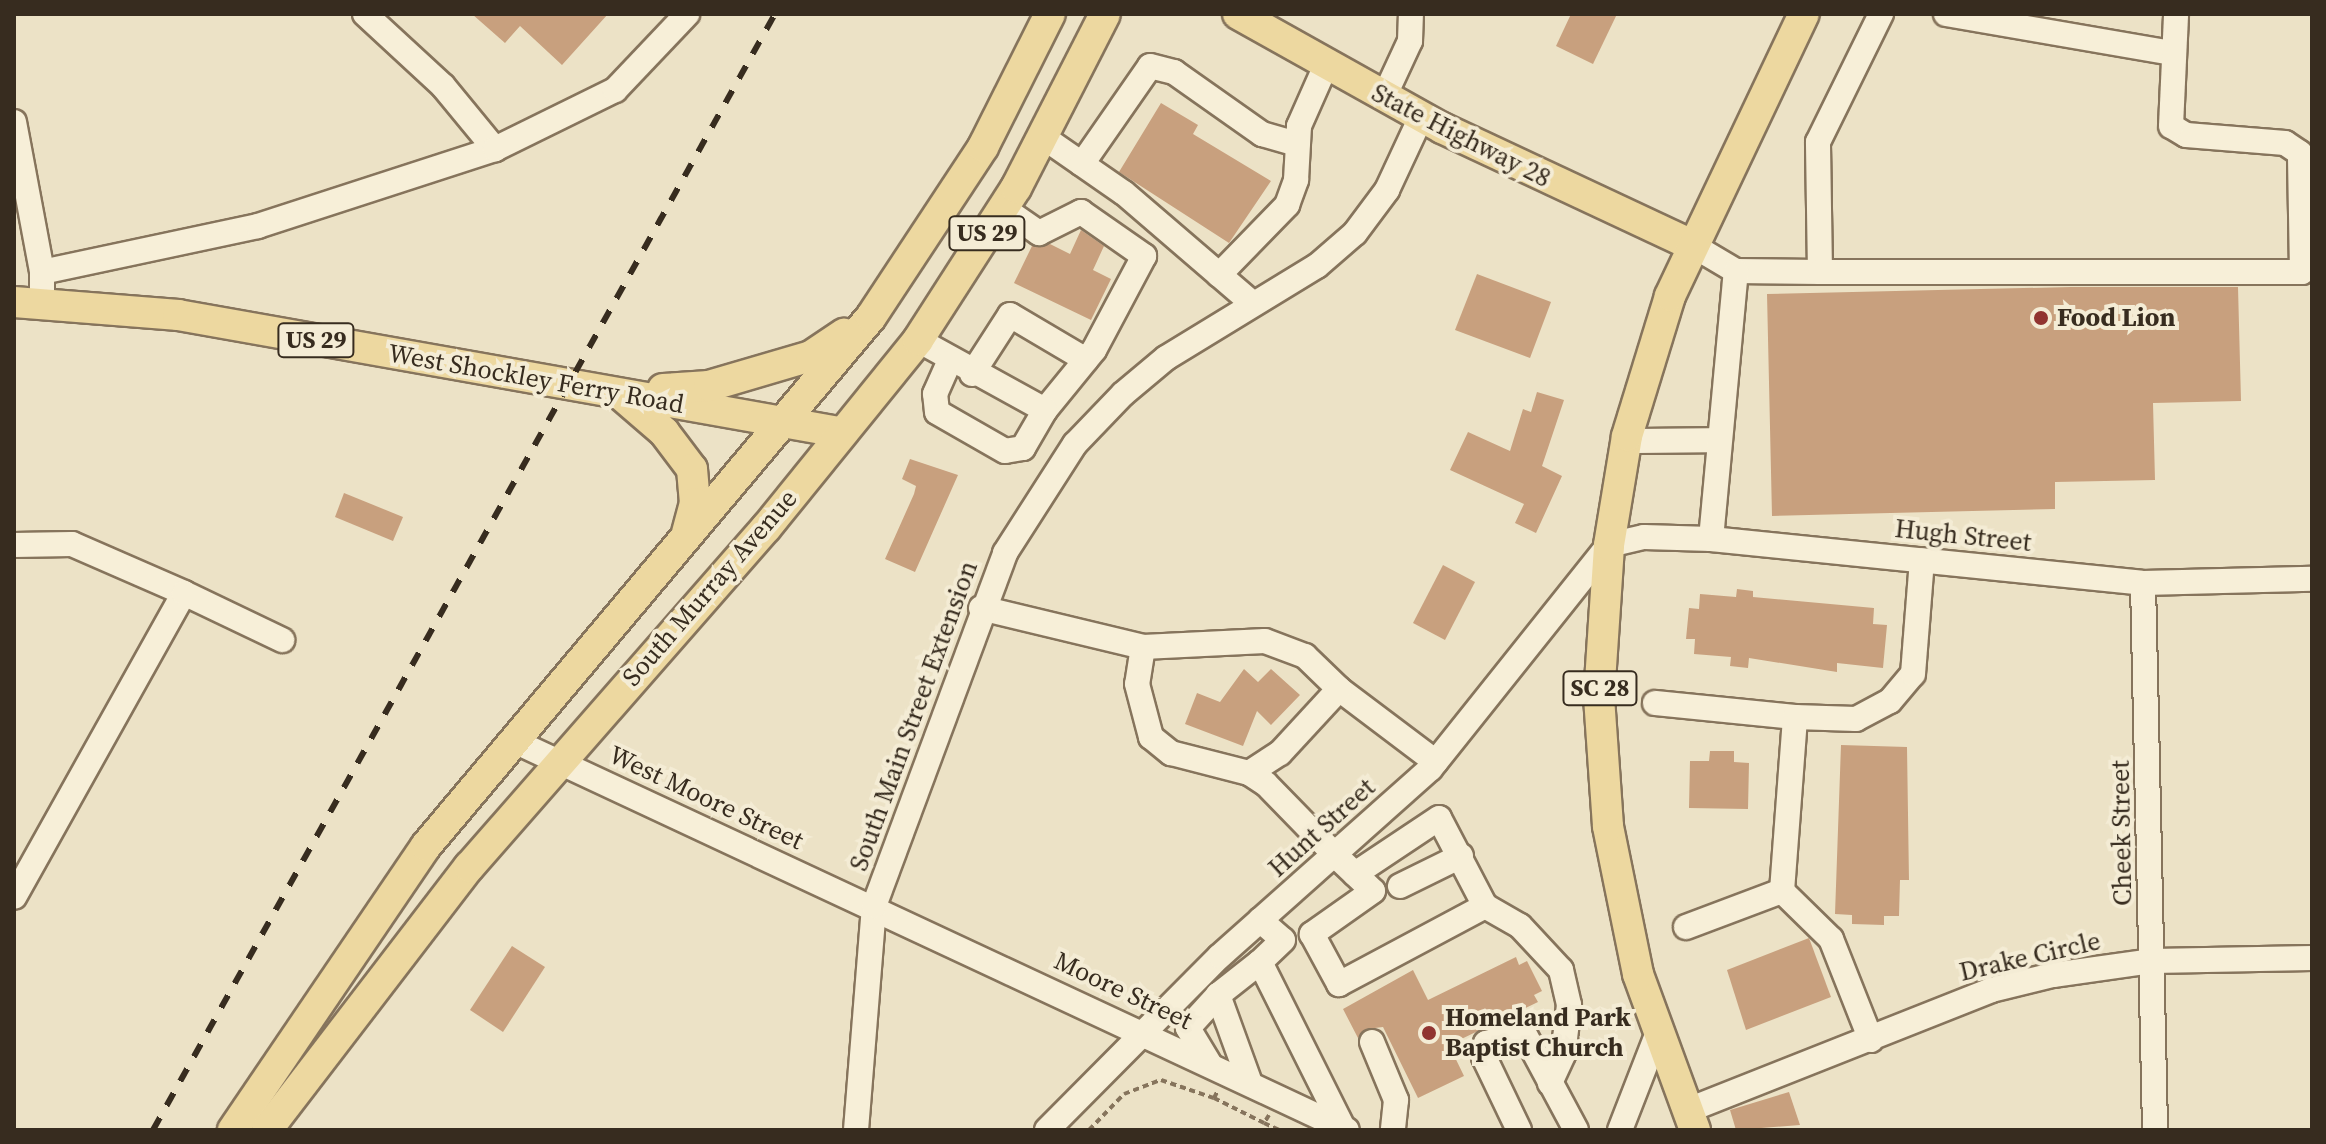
<!DOCTYPE html>
<style>
body{margin:0}
#map{position:relative;width:2326px;height:1144px;overflow:hidden;background:#ece2c6;font-family:"Source Serif 4",serif}
div>[style]{position:absolute}
[style*='--x']{left:calc(var(--x)*1px);top:calc(var(--y)*1px);width:calc(var(--w)*1px);rotate:calc(var(--a)*1deg)}
.building>*{inset:0;background:#c8a07e}
.path>*{height:4px;margin-top:-2px;transform-origin:0;background:repeating-linear-gradient(90deg,#86745c 0 6px,transparent 0 10px)}
.roads{filter:drop-shadow(2px 0 #86745c) drop-shadow(-2px 0 #86745c) drop-shadow(0 2px #86745c) drop-shadow(0 -2px #86745c)}
.minor>*{height:24px;margin:-12px;padding:0 12px;transform-origin:12px;border-radius:12px;background:#f7efd8}
.major>*{height:30px;margin:-15px;padding:0 15px;transform-origin:15px;border-radius:15px;background:#edd8a0}
.rail>*{height:6px;margin-top:-3px;transform-origin:0;background:repeating-linear-gradient(90deg,#372c1f 0 14px,transparent 0 28px)}
.dots>*{width:22px;height:22px;translate:-50% -50%;box-sizing:border-box;border:4px solid #f4ecd5;border-radius:50%}
span{translate:-50% -50%;white-space:nowrap;text-align:center;line-height:1.15;-webkit-text-stroke:8px #f4ecd5;paint-order:stroke}
.shield-label span{padding:2px 6px;background:#f4ecd5;border:2px solid;border-radius:6px;-webkit-text-stroke-width:0}
.shield-label{font-size:24px;color:#372c1f;font-weight:700}
.street-label{font-size:26px;color:#372c1f}
.poi-label{font-size:26px;color:#372c1f;font-weight:700}
.left{translate:0 -50%;text-align:left}
.frame{position:absolute;inset:0;border:16px solid #372c1f;pointer-events:none}
</style>
<div id="map">
<div class="building">
<i style="clip-path:polygon(472px 14px,608px 14px,562px 65px,520px 26px,505px 43px)"></i>
<i style="clip-path:polygon(1571px 14px,1617px 14px,1593px 64px,1556px 46px)"></i>
<i style="clip-path:polygon(1161px 103px,1198px 125px,1193px 134px,1271px 181px,1229px 243px,1119px 172px)"></i>
<i style="clip-path:polygon(1081px 230px,1104px 246px,1093px 270px,1111px 279px,1091px 320px,1014px 283px,1032px 246px,1050px 244px,1070px 254px)"></i>
<i style="clip-path:polygon(1477px 274px,1551px 302px,1530px 358px,1455px 330px)"></i>
<i style="clip-path:polygon(2071px 287px,2238px 287px,2241px 401px,2153px 403px,2155px 480px,2055px 482px,2055px 509px,1772px 516px,1767px 294px)"></i>
<i style="clip-path:polygon(1537px 392px,1564px 400px,1542px 466px,1562px 476px,1536px 533px,1515px 523px,1524px 504px,1450px 470px,1468px 432px,1510px 451px,1523px 409px,1531px 412px)"></i>
<i style="clip-path:polygon(910px 459px,958px 475px,915px 572px,885px 559px,914px 494px,916px 486px,902px 479px)"></i>
<i style="clip-path:polygon(344px 493px,403px 517px,393px 541px,335px 517px)"></i>
<i style="clip-path:polygon(1443px 565px,1475px 582px,1445px 640px,1413px 623px)"></i>
<i style="clip-path:polygon(1737px 589px,1753px 591px,1753px 597px,1874px 608px,1873px 624px,1887px 625px,1883px 668px,1837px 663px,1837px 672px,1749px 658px,1748px 668px,1730px 666px,1731px 657px,1694px 654px,1695px 639px,1686px 639px,1689px 608px,1699px 609px,1700px 594px,1736px 597px)"></i>
<i style="clip-path:polygon(1244px 669px,1258px 682px,1271px 669px,1300px 695px,1271px 725px,1257px 711px,1243px 746px,1185px 724px,1197px 693px,1220px 702px)"></i>
<i style="clip-path:polygon(1841px 745px,1907px 747px,1909px 880px,1900px 880px,1899px 916px,1884px 916px,1884px 925px,1852px 924px,1852px 915px,1835px 914px)"></i>
<i style="clip-path:polygon(1710px 751px,1734px 751px,1734px 762px,1749px 763px,1748px 809px,1689px 808px,1690px 761px,1709px 761px)"></i>
<i style="clip-path:polygon(1809px 938px,1831px 997px,1746px 1030px,1727px 970px)"></i>
<i style="clip-path:polygon(512px 946px,545px 967px,503px 1032px,470px 1010px)"></i>
<i style="clip-path:polygon(1516px 957px,1519px 965px,1527px 961px,1542px 991px,1534px 995px,1538px 1002px,1449px 1045px,1464px 1076px,1418px 1098px,1383px 1027px,1366px 1029px,1358px 1038px,1343px 1009px,1413px 970px,1428px 1000px)"></i>
<i style="clip-path:polygon(1789px 1092px,1800px 1125px,1736px 1130px,1730px 1110px)"></i>
</div>
<div class="path">
<i style="--x:1214;--y:1098;--w:56;--a:26.6"></i>
<i style="--x:1269;--y:1115;--w:9;--a:122"></i>
<i style="--x:1264;--y:1123;--w:17;--a:25"></i>
<i style="--x:1089;--y:1130;--w:50;--a:-45.8"></i>
<i style="--x:1124;--y:1094;--w:40;--a:-21"></i>
<i style="--x:1161;--y:1080;--w:56;--a:18.8"></i>
<i style="--x:1214;--y:1098;--w:7;--a:-63"></i>
</div>
<div class="roads">
<div class="minor">
<i style="--x:365;--y:14;--w:106;--a:42.7"></i>
<i style="--x:443;--y:86;--w:82;--a:50.5"></i>
<i style="--x:1946;--y:14;--w:229;--a:9.8"></i>
<i style="--x:1384;--y:97;--w:62;--a:-65.1"></i>
<i style="--x:1410;--y:41;--w:27;--a:-88"></i>
<i style="--x:14;--y:122;--w:153;--a:79.4"></i>
<i style="--x:1043;--y:137;--w:98;--a:34.7"></i>
<i style="--x:1124;--y:193;--w:169;--a:40.7"></i>
<i style="--x:1082;--y:164;--w:119;--a:-55.2"></i>
<i style="--x:1150;--y:66;--w:25;--a:14"></i>
<i style="--x:1174;--y:72;--w:108;--a:35.2"></i>
<i style="--x:1262;--y:134;--w:37;--a:16"></i>
<i style="--x:1003;--y:208;--w:44;--a:34.8"></i>
<i style="--x:1039;--y:233;--w:47;--a:-26.6"></i>
<i style="--x:1081;--y:212;--w:77;--a:34.9"></i>
<i style="--x:1144;--y:256;--w:106;--a:118"></i>
<i style="--x:1094;--y:350;--w:77;--a:129.2"></i>
<i style="--x:1692;--y:245;--w:51;--a:30.6"></i>
<i style="--x:1736;--y:271;--w:84;--a:0.7"></i>
<i style="--x:1820;--y:272;--w:130;--a:-90.9"></i>
<i style="--x:1818;--y:142;--w:143;--a:-63.8"></i>
<i style="--x:1820;--y:272;--w:482;--a:0"></i>
<i style="--x:2302;--y:272;--w:119;--a:-91"></i>
<i style="--x:2300;--y:153;--w:18;--a:-146"></i>
<i style="--x:2285;--y:143;--w:99;--a:-175.4"></i>
<i style="--x:2186;--y:135;--w:17;--a:-149"></i>
<i style="--x:2171;--y:126;--w:112;--a:-87.4"></i>
<i style="--x:1219;--y:275;--w:98;--a:-45.8"></i>
<i style="--x:1287;--y:205;--w:27;--a:-70"></i>
<i style="--x:1296;--y:180;--w:54;--a:-86.8"></i>
<i style="--x:1299;--y:126;--w:67;--a:-66.1"></i>
<i style="--x:42;--y:303;--w:31;--a:-90"></i>
<i style="--x:42;--y:272;--w:221;--a:-12"></i>
<i style="--x:258;--y:226;--w:249;--a:-18"></i>
<i style="--x:495;--y:149;--w:134;--a:-26.2"></i>
<i style="--x:615;--y:90;--w:105;--a:-46.5"></i>
<i style="--x:918;--y:340;--w:145;--a:28.9"></i>
<i style="--x:1045;--y:410;--w:44;--a:120.1"></i>
<i style="--x:1023;--y:448;--w:18;--a:171"></i>
<i style="--x:1005;--y:451;--w:78;--a:-150.2"></i>
<i style="--x:937;--y:412;--w:18;--a:-96"></i>
<i style="--x:935;--y:394;--w:34;--a:-66"></i>
<i style="--x:972;--y:374;--w:70;--a:-57.2"></i>
<i style="--x:1010;--y:315;--w:88;--a:30.6"></i>
<i style="--x:1626;--y:441;--w:93;--a:-0.6"></i>
<i style="--x:1711;--y:539;--w:269;--a:-84.7"></i>
<i style="--x:14;--y:545;--w:58;--a:-1"></i>
<i style="--x:72;--y:544;--w:122;--a:23.6"></i>
<i style="--x:184;--y:593;--w:348;--a:119.2"></i>
<i style="--x:2143;--y:583;--w:547;--a:88.74"></i>
<i style="--x:184;--y:593;--w:109;--a:25.6"></i>
<i style="--x:981;--y:608;--w:167;--a:13.5"></i>
<i style="--x:1143;--y:647;--w:122;--a:-2.8"></i>
<i style="--x:1265;--y:641;--w:43;--a:20.6"></i>
<i style="--x:1305;--y:656;--w:47;--a:44.1"></i>
<i style="--x:1339;--y:689;--w:121;--a:37"></i>
<i style="--x:1143;--y:647;--w:37;--a:99"></i>
<i style="--x:1137;--y:684;--w:55;--a:75.2"></i>
<i style="--x:1151;--y:737;--w:26;--a:39"></i>
<i style="--x:1171;--y:753;--w:81;--a:14.4"></i>
<i style="--x:1249;--y:773;--w:20;--a:33"></i>
<i style="--x:1266;--y:784;--w:99;--a:45.8"></i>
<i style="--x:1335;--y:855;--w:52;--a:43.5"></i>
<i style="--x:1373;--y:891;--w:75;--a:144.8"></i>
<i style="--x:1312;--y:934;--w:57;--a:61.6"></i>
<i style="--x:1339;--y:984;--w:166;--a:-28.1"></i>
<i style="--x:1485;--y:906;--w:99;--a:-117.6"></i>
<i style="--x:1439;--y:818;--w:101;--a:146.3"></i>
<i style="--x:1655;--y:703;--w:141;--a:5.7"></i>
<i style="--x:514;--y:741;--w:919;--a:25.03"></i>
<i style="--x:1249;--y:773;--w:37;--a:-33"></i>
<i style="--x:1280;--y:753;--w:87;--a:-47.3"></i>
<i style="--x:1400;--y:886;--w:68;--a:-26.2"></i>
<i style="--x:1485;--y:906;--w:40;--a:29.7"></i>
<i style="--x:1520;--y:926;--w:60;--a:47"></i>
<i style="--x:1561;--y:970;--w:36;--a:77"></i>
<i style="--x:1569;--y:1005;--w:50;--a:96.8"></i>
<i style="--x:1563;--y:1055;--w:31;--a:115"></i>
<i style="--x:1260;--y:920;--w:30;--a:41"></i>
<i style="--x:1283;--y:940;--w:32;--a:136"></i>
<i style="--x:1260;--y:962;--w:186;--a:63.4"></i>
<i style="--x:1686;--y:927;--w:103;--a:-20.6"></i>
<i style="--x:1871;--y:1040;--w:109;--a:-111.6"></i>
<i style="--x:1831;--y:939;--w:69;--a:-135.6"></i>
<i style="--x:1782;--y:891;--w:174;--a:-85.7"></i>
<i style="--x:1795;--y:717;--w:61;--a:1.9"></i>
<i style="--x:1856;--y:719;--w:38;--a:-28"></i>
<i style="--x:1890;--y:701;--w:35;--a:-50"></i>
<i style="--x:1913;--y:674;--w:114;--a:-85.5"></i>
<i style="--x:1372;--y:1042;--w:63;--a:67.5"></i>
<i style="--x:1396;--y:1100;--w:30;--a:96"></i>
<i style="--x:1209;--y:1063;--w:41;--a:-121"></i>
<i style="--x:1188;--y:1028;--w:45;--a:-47.7"></i>
<i style="--x:1250;--y:1083;--w:94;--a:-110"></i>
<i style="--x:1218;--y:995;--w:53;--a:-38.2"></i>
<i style="--x:1686;--y:1111;--w:328;--a:-21.6"></i>
<i style="--x:1991;--y:990;--w:64;--a:-13.6"></i>
<i style="--x:2053;--y:975;--w:101;--a:-8"></i>
<i style="--x:2153;--y:961;--w:159;--a:-1.1"></i>
<i style="--x:856;--y:1130;--w:225;--a:-85.4"></i>
<i style="--x:874;--y:906;--w:377;--a:-69.6"></i>
<i style="--x:1005;--y:553;--w:130;--a:-57.3"></i>
<i style="--x:1075;--y:444;--w:69;--a:-46.2"></i>
<i style="--x:1123;--y:394;--w:56;--a:-39.9"></i>
<i style="--x:1166;--y:358;--w:177;--a:-31.4"></i>
<i style="--x:1317;--y:266;--w:50;--a:-41"></i>
<i style="--x:1355;--y:233;--w:54;--a:-53.3"></i>
<i style="--x:1387;--y:190;--w:81;--a:-65"></i>
<i style="--x:1047;--y:1130;--w:245;--a:-45.2"></i>
<i style="--x:1220;--y:956;--w:281;--a:-41.7"></i>
<i style="--x:1430;--y:769;--w:287;--a:-51.4"></i>
<i style="--x:1609;--y:545;--w:36;--a:-13"></i>
<i style="--x:1644;--y:537;--w:67;--a:1.7"></i>
<i style="--x:1711;--y:539;--w:434;--a:5.8"></i>
<i style="--x:2143;--y:583;--w:169;--a:-1.4"></i>
<i style="--x:1519;--y:1130;--w:81;--a:-115.6"></i>
<i style="--x:1484;--y:1057;--w:14;--a:-82"></i>
<i style="--x:1486;--y:1043;--w:39;--a:-15"></i>
<i style="--x:1524;--y:1033;--w:110;--a:61.8"></i>
<i style="--x:1620;--y:1130;--w:102;--a:-68.7"></i>
</div>
<div class="major">
<i style="--x:1238;--y:14;--w:234;--a:29.2"></i>
<i style="--x:1442;--y:128;--w:276;--a:25.1"></i>
<i style="--x:14;--y:302;--w:165;--a:4.5"></i>
<i style="--x:178;--y:315;--w:671;--a:10.04"></i>
<i style="--x:663;--y:389;--w:46;--a:-3.7"></i>
<i style="--x:709;--y:386;--w:106;--a:-16.4"></i>
<i style="--x:811;--y:356;--w:40;--a:-34"></i>
<i style="--x:621;--y:395;--w:57;--a:40.7"></i>
<i style="--x:664;--y:432;--w:46;--a:52.9"></i>
<i style="--x:692;--y:469;--w:34;--a:85"></i>
<i style="--x:695;--y:503;--w:31;--a:105"></i>
<i style="--x:233;--y:1130;--w:343;--a:-55.8"></i>
<i style="--x:426;--y:846;--w:691;--a:-49.93"></i>
<i style="--x:871;--y:317;--w:204;--a:-56.6"></i>
<i style="--x:983;--y:147;--w:149;--a:-63.3"></i>
<i style="--x:267;--y:1130;--w:332;--a:-52.5"></i>
<i style="--x:469;--y:867;--w:451;--a:-48.8"></i>
<i style="--x:766;--y:528;--w:242;--a:-51"></i>
<i style="--x:918;--y:340;--w:181;--a:-57.2"></i>
<i style="--x:1016;--y:188;--w:195;--a:-62.9"></i>
<i style="--x:1695;--y:1130;--w:166;--a:-110.1"></i>
<i style="--x:1638;--y:974;--w:151;--a:-101.5"></i>
<i style="--x:1608;--y:826;--w:129;--a:-94"></i>
<i style="--x:1599;--y:697;--w:152;--a:-86.2"></i>
<i style="--x:1609;--y:545;--w:110;--a:-80.6"></i>
<i style="--x:1627;--y:436;--w:146;--a:-72.9"></i>
<i style="--x:1670;--y:296;--w:312;--a:-64.6"></i>
</div>
</div>
<div class="rail">
<i style="--x:153;--y:1130;--w:1278;--a:-60.87"></i>
</div>
<div class="dots">
<i style="left:2041px;top:318px;background:#913430"></i>
<i style="left:1429px;top:1033px;background:#913430"></i>
</div>
<div class="shield-label">
<span style="left:987px;top:233px">US 29</span>
<span style="left:316px;top:340px">US 29</span>
<span style="left:1600px;top:688px">SC 28</span>
</div>
<div class="street-label">
<span style="left:1461px;top:136px;rotate:27deg">State Highway 28</span>
<span style="left:536px;top:379px;rotate:10deg">West Shockley Ferry Road</span>
<span style="left:1963px;top:536px;rotate:6deg">Hugh Street</span>
<span style="left:710px;top:588px;rotate:-49deg">South Murray Avenue</span>
<span style="left:914px;top:716px;rotate:-70deg">South Main Street Extension</span>
<span style="left:706px;top:798px;rotate:25deg">West Moore Street</span>
<span style="left:1322px;top:828px;rotate:-42deg">Hunt Street</span>
<span style="left:2122px;top:833px;rotate:-91deg">Cheek Street</span>
<span style="left:2030px;top:957px;rotate:-13deg">Drake Circle</span>
<span style="left:1123px;top:991px;rotate:25deg">Moore Street</span>
</div>
<div class="poi-label">
<span class="left" style="left:2057px;top:318px">Food Lion</span>
<span class="left" style="left:1445px;top:1033px">Homeland Park<br>Baptist Church</span>
</div>
<div class="frame"></div>
</div>
